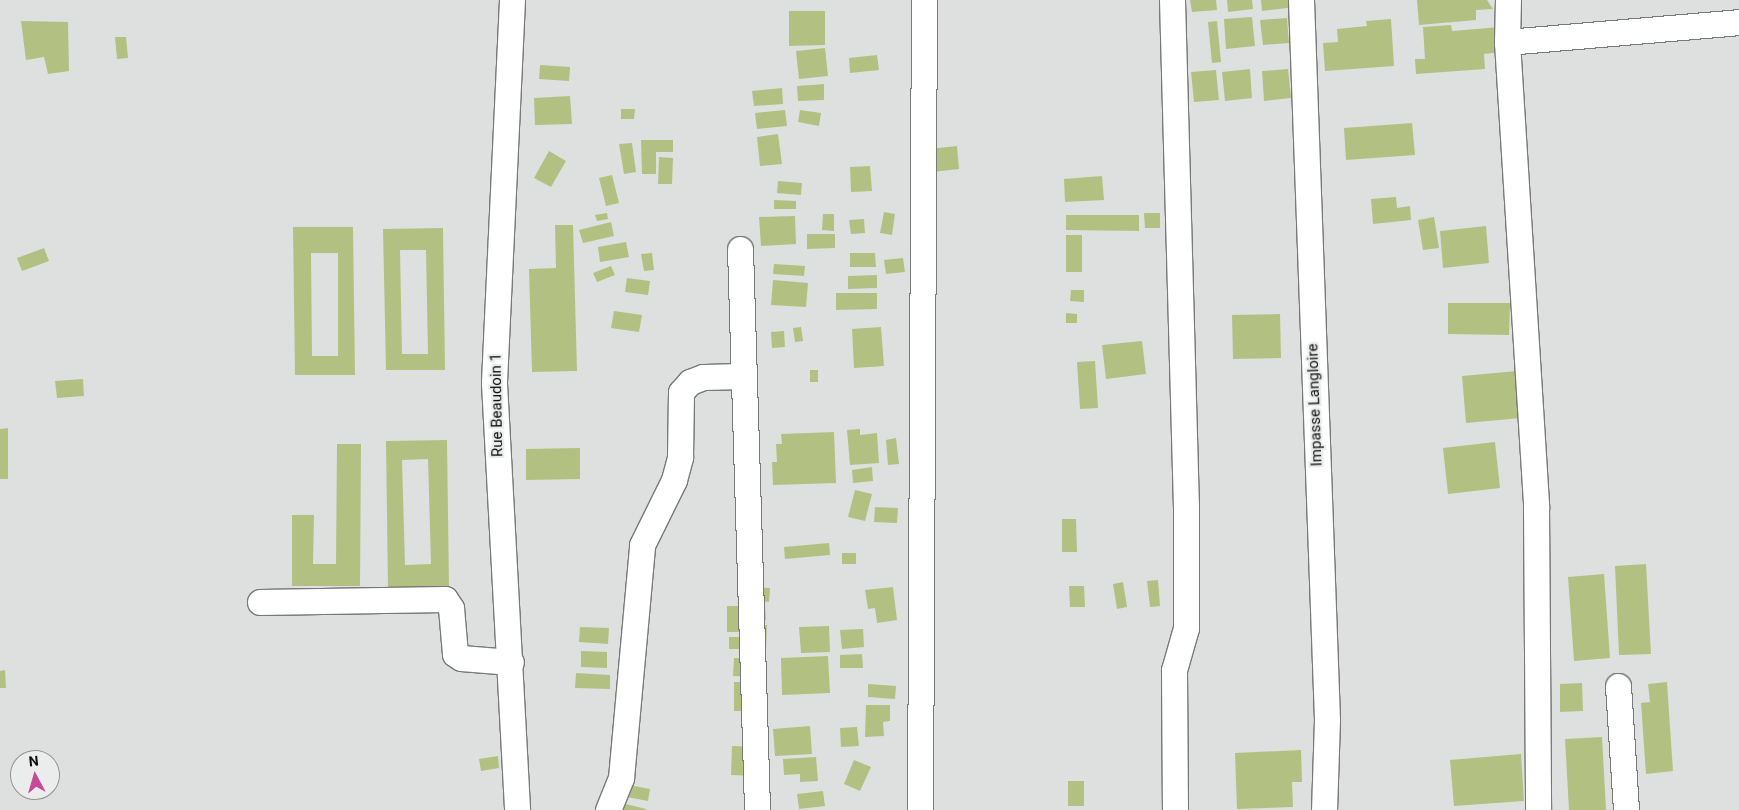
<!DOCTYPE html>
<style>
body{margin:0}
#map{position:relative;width:1739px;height:810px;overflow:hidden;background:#dde0de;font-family:Roboto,sans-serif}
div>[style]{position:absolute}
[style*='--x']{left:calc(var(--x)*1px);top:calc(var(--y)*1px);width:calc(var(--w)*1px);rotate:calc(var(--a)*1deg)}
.building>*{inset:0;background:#b2c181}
.roads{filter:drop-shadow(1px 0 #777a78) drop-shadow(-1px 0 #777a78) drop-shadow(0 1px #777a78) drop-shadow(0 -1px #777a78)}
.minor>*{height:25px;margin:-12.5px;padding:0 12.5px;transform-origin:12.5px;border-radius:12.5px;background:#fff}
span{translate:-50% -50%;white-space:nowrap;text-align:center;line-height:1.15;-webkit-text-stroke:4.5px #eaedeb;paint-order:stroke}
.street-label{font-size:15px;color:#0f0f0f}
.north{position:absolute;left:10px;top:750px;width:50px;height:50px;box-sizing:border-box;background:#eaedeb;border:1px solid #929493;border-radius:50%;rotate:354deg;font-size:14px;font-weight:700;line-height:20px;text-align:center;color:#0f0f0f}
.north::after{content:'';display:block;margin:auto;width:18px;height:22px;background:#c54998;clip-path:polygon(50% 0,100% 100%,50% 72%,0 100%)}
</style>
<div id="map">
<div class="building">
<i style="clip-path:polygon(1190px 0,1216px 0,1217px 10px,1192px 12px)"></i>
<i style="clip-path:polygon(1227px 0,1252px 0,1253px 9px,1228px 12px)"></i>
<i style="clip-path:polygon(1261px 0,1288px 0,1288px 8px,1262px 11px)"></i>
<i style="clip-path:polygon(1417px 0,1487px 0,1493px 9px,1476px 10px,1476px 20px,1419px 25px)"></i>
<i style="clip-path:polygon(789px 11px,825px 11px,825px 45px,789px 46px)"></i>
<i style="clip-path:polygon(1252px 17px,1255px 46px,1226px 49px,1224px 19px)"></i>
<i style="clip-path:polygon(1287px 18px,1289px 43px,1263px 45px,1260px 20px)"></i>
<i style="clip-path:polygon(1391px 19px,1394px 66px,1325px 71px,1323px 43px,1338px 42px,1337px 29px,1367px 26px,1366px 21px)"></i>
<i style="clip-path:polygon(21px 21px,68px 22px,69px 71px,48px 74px,44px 57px,26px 60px)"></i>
<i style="clip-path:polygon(1217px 21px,1221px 62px,1212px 63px,1208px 22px)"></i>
<i style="clip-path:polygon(1451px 25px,1452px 31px,1500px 27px,1502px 52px,1484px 54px,1485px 69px,1416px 74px,1415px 59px,1425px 59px,1423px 27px)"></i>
<i style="clip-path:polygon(115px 37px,126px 37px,128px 58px,117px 59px)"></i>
<i style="clip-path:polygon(825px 48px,828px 76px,799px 79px,796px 51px)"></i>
<i style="clip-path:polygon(877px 55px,879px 70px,850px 73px,849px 58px)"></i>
<i style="clip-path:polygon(540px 65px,570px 67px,569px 81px,539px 79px)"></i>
<i style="clip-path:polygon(1250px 69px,1252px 98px,1225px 101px,1222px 72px)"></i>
<i style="clip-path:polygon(1288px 69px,1291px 98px,1264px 101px,1262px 71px)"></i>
<i style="clip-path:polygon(1216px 70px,1219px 100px,1194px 102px,1191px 72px)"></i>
<i style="clip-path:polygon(824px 84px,824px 100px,798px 101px,797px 86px)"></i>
<i style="clip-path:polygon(782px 88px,783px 104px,754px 106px,752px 91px)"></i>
<i style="clip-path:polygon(570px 96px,572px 124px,535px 125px,534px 98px)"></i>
<i style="clip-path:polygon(621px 109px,635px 109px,634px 119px,621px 119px)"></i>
<i style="clip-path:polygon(785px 110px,787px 126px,757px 129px,755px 113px)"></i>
<i style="clip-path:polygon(800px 110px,821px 113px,819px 126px,798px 122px)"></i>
<i style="clip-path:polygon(1412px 123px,1415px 155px,1346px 160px,1344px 128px)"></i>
<i style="clip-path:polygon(778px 134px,782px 164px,760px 166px,757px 137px)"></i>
<i style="clip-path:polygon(641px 140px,673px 140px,673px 152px,656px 152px,656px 174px,642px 174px)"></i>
<i style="clip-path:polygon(632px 143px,636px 172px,624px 174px,619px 144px)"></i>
<i style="clip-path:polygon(957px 146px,959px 169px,932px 172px,929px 149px)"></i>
<i style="clip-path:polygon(549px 151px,566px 161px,551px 187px,534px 178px)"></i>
<i style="clip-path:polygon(659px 157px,673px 158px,672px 184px,658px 184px)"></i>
<i style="clip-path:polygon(870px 166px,872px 191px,851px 192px,850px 167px)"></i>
<i style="clip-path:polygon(612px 175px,619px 203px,606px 206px,599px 178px)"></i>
<i style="clip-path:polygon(1102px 176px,1104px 200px,1065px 202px,1064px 179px)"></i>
<i style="clip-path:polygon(778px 181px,802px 183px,801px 195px,777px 193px)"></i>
<i style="clip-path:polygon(1396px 197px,1397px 208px,1410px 206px,1411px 220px,1373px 224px,1371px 199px)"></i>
<i style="clip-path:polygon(774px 200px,796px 201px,796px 209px,774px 209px)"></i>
<i style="clip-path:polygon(884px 212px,895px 214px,892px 235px,880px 233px)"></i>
<i style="clip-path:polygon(607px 213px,608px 219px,597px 221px,595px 215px)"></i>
<i style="clip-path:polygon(1144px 213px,1160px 213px,1160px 228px,1145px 228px)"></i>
<i style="clip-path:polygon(823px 214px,834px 214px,834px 231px,822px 230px)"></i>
<i style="clip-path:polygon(1066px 215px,1139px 215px,1139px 231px,1066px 230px)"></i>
<i style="clip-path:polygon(795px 216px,796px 244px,761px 246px,759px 217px)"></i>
<i style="clip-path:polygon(1434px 217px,1439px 248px,1423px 250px,1418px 220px)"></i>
<i style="clip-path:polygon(864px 219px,865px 233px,851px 234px,849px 220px)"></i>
<i style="clip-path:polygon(611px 222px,614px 236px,583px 243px,579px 230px)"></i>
<i style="clip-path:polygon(555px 225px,573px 225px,577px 371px,532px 372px,529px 269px,556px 268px)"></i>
<i style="clip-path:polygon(1486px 226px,1489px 263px,1443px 268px,1440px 231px)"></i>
<i style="clip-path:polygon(evenodd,293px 227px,353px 227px,355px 375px,295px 375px,293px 227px,311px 253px,338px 253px,338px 356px,312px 356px,311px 253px)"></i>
<i style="clip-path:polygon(evenodd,443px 228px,445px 370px,386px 370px,383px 229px,443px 228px,400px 250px,426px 250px,428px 354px,402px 354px,400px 250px)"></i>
<i style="clip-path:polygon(807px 234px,835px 234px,835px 248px,807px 249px)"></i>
<i style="clip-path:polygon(1066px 235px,1082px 235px,1082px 272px,1066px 272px)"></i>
<i style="clip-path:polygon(626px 242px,629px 257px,600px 262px,598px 247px)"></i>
<i style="clip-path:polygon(44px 248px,49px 261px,22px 271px,17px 258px)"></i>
<i style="clip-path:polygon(652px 253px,654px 270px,644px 271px,641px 254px)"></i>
<i style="clip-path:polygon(850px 253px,875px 253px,876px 267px,850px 267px)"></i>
<i style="clip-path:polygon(903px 258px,905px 272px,886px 274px,884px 260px)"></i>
<i style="clip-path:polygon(774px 264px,805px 266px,804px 276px,773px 274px)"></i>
<i style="clip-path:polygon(611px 266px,615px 275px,597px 282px,593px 273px)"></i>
<i style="clip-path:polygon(877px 275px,877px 288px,848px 289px,848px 276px)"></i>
<i style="clip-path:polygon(627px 278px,650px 281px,648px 295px,625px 292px)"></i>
<i style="clip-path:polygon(773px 280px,808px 283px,806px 307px,771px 305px)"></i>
<i style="clip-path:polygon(1071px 290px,1084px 290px,1084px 302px,1070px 301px)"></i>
<i style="clip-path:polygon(836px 293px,877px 293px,877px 309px,836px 310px)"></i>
<i style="clip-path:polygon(1448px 303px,1510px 303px,1509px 335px,1448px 334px)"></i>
<i style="clip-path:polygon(614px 311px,642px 315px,639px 332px,611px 328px)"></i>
<i style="clip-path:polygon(1066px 313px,1077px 314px,1077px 323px,1066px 323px)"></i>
<i style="clip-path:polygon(1280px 314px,1281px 358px,1233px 359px,1232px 315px)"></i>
<i style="clip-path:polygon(801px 327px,803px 341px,795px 342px,793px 328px)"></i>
<i style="clip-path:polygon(881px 327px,884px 366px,854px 368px,852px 329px)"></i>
<i style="clip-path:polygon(784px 331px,785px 347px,772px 348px,771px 332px)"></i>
<i style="clip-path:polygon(1142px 341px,1146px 374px,1106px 379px,1102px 345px)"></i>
<i style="clip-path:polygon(1095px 361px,1098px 408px,1080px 409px,1077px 362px)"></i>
<i style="clip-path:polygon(810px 370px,818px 370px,818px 382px,810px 382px)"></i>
<i style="clip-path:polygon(1517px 371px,1521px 418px,1466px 423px,1462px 376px)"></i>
<i style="clip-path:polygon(83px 379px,84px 396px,57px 398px,55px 381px)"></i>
<i style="clip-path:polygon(8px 428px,8px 479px,0 479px,0 429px)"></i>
<i style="clip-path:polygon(860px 429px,860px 435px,877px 433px,879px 463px,850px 465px,847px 430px)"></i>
<i style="clip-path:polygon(834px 432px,836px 483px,773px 485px,772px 462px,777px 462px,776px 444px,782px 444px,781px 434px)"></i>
<i style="clip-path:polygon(896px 438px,899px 464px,888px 465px,886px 440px)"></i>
<i style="clip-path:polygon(evenodd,447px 440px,449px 587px,388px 588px,386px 441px,447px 440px,428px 459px,431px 564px,405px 565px,402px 460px,428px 459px)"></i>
<i style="clip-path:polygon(1495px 442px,1500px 488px,1448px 494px,1443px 448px)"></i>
<i style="clip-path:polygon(337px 444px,361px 444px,360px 586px,292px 586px,292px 515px,314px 515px,313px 564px,336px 564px)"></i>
<i style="clip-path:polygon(580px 448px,580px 479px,526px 480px,526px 449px)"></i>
<i style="clip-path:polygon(872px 467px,873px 481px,853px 483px,852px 470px)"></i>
<i style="clip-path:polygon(855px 490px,872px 494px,865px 521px,848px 517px)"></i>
<i style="clip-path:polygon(875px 507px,898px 508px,897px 523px,874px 522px)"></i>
<i style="clip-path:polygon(1062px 519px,1076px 519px,1077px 552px,1062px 552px)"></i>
<i style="clip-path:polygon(829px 543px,830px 555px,785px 559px,784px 547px)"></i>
<i style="clip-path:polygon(842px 553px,856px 553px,856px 564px,842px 564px)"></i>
<i style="clip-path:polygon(1646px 564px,1651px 654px,1619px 655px,1615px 566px)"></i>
<i style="clip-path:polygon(1604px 574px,1610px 658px,1574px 661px,1568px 577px)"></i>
<i style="clip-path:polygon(1158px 580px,1160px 606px,1150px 607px,1147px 581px)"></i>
<i style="clip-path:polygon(1123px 582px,1127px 607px,1117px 609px,1113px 584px)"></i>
<i style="clip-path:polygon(743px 586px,770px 588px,769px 602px,741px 599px)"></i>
<i style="clip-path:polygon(1069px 586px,1084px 586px,1085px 607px,1070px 607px)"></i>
<i style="clip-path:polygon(893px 587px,897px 620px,877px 623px,875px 608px,868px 609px,865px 590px)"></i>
<i style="clip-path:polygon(727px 606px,765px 606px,766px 620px,739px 620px,740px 632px,727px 632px)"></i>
<i style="clip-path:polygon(742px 625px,767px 625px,766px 649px,729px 649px,729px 637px,742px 637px)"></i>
<i style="clip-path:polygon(829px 626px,830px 652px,801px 653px,799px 627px)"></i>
<i style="clip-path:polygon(580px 627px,609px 628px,608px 644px,579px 642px)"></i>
<i style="clip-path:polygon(863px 629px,864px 647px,842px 649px,840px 630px)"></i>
<i style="clip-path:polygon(581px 651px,607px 652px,607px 668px,581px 667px)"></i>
<i style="clip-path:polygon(862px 654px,863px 668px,840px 668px,840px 655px)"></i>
<i style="clip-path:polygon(828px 656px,830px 693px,782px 695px,781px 658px)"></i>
<i style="clip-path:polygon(734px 658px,754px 659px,754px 677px,733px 676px)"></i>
<i style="clip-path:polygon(5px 670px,6px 688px,0 688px,0 671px)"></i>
<i style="clip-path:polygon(576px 673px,610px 675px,610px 689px,575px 688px)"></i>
<i style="clip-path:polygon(734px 682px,748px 682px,748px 711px,734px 711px)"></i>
<i style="clip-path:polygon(1667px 682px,1673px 771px,1646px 774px,1641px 703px,1650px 702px,1648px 684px)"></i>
<i style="clip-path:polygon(1582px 683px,1583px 711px,1560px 712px,1560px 684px)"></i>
<i style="clip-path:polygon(868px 684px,896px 686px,895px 699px,868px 697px)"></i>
<i style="clip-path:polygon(866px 705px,890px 705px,890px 721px,883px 722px,884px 736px,865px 737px)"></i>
<i style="clip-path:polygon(810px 726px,812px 754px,775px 756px,773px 729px)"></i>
<i style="clip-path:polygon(857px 727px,859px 746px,841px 747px,840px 728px)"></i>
<i style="clip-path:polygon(1602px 737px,1606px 810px,1569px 810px,1565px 739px)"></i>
<i style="clip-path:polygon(732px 746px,759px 747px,758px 776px,731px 775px)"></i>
<i style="clip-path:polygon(1301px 750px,1302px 782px,1292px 782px,1293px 807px,1237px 809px,1235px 753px)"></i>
<i style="clip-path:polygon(1521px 754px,1524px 801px,1454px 806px,1450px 760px)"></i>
<i style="clip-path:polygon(498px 756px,499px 768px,481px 771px,479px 759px)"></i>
<i style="clip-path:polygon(816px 757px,818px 781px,800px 782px,800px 774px,784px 775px,783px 759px)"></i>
<i style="clip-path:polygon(854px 760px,871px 767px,860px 791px,844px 784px)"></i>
<i style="clip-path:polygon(1068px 781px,1084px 781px,1084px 806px,1068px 806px)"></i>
<i style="clip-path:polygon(624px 784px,650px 789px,648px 801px,621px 796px)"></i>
<i style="clip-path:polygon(823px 791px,825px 806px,799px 809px,797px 794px)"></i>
<i style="clip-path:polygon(618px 802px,646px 809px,646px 810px,616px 810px)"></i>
</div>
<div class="roads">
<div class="minor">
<i style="--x:512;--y:0;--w:383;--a:92.7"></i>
<i style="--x:494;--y:383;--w:428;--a:86.9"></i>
<i style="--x:1172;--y:0;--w:507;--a:88.42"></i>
<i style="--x:1186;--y:507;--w:121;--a:90"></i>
<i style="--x:1186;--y:628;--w:44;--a:105.9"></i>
<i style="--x:1174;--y:670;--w:140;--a:89.6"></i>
<i style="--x:1301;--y:0;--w:720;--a:87.93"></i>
<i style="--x:1327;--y:720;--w:90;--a:91.9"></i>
<i style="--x:1508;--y:0;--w:42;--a:91.4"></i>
<i style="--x:1507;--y:42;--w:467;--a:86.4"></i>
<i style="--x:1536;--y:508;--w:302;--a:89.6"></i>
<i style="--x:1507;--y:42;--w:233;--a:-4.9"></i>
<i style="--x:740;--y:249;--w:561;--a:88.26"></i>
<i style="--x:260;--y:602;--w:185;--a:-0.9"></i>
<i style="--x:445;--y:599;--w:11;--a:56"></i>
<i style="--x:451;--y:608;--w:46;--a:85"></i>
<i style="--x:455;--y:654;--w:7;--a:34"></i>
<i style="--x:461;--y:658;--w:50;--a:4.6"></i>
<i style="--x:1618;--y:686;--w:124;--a:86.3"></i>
<i style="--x:608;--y:810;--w:35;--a:-68"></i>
<i style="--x:621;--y:778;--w:234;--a:-84.8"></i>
<i style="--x:642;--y:545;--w:72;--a:-63.8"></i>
<i style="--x:674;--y:480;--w:24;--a:-75"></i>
<i style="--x:680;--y:457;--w:65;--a:-89.1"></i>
<i style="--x:681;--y:392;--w:13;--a:-48"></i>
<i style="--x:690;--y:382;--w:14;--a:-21"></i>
<i style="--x:703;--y:377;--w:41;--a:-1.4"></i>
<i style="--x:920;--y:810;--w:810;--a:-89.72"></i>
</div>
</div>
<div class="street-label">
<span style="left:497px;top:405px;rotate:-91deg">Rue Beaudoin 1</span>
<span style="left:1315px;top:405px;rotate:-92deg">Impasse Langloire</span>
</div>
<div class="north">N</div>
</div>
